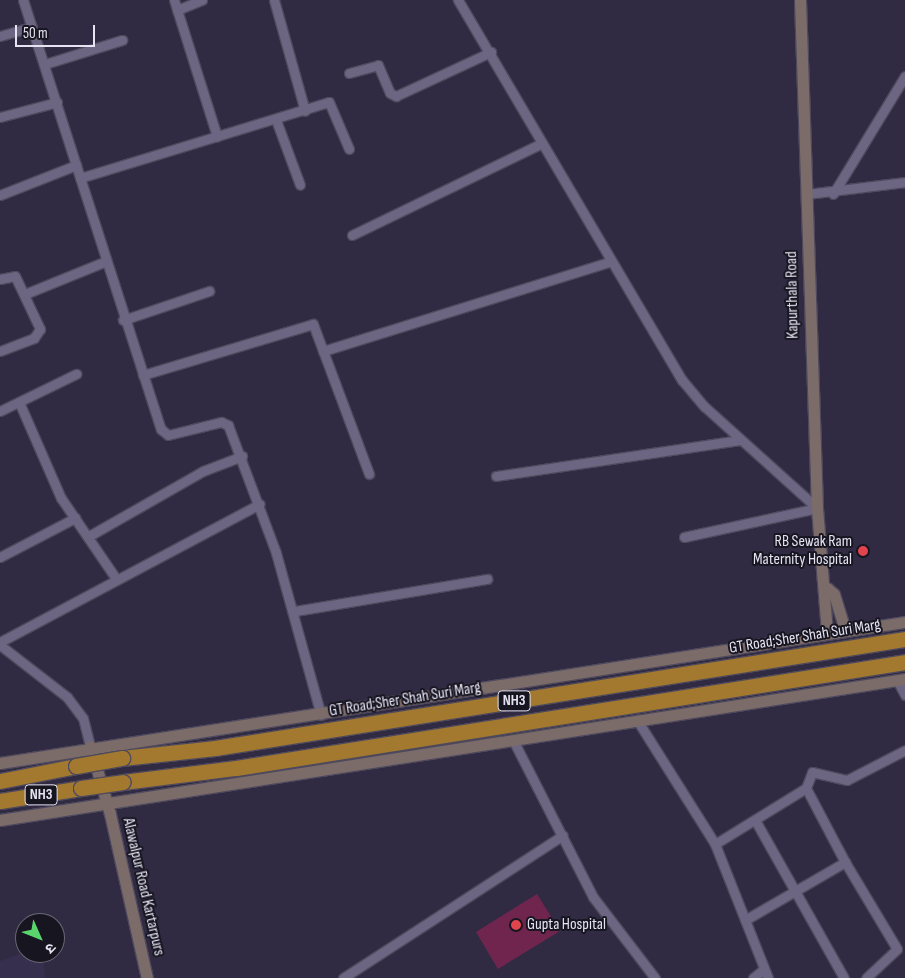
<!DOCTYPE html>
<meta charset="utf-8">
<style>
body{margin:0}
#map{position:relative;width:905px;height:978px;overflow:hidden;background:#302b42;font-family:"Sofia Sans Condensed","Noto Sans Devanagari",sans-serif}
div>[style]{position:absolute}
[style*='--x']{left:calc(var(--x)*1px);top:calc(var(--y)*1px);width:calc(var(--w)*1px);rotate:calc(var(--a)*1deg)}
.built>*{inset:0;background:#362f4d}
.building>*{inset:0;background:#70254f}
.roads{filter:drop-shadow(1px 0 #4e495d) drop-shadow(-1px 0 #4e495d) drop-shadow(0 1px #4e495d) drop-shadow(0 -1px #4e495d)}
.street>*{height:9px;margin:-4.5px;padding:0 4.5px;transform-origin:4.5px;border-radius:4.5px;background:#6c6682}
.secondary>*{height:11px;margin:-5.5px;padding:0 5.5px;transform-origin:5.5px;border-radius:5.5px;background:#7c6c69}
.highway>*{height:15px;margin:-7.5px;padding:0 7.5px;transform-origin:7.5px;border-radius:7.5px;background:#a2792f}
.bridges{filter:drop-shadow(1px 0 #4e495d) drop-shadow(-1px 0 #4e495d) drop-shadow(0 1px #4e495d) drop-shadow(0 -1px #4e495d)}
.highway-bridge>*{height:15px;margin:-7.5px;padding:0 7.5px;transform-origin:7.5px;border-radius:7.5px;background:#a2792f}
.dots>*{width:14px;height:14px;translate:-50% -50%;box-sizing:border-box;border:2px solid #171520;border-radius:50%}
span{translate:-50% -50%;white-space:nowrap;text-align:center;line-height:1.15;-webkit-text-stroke:4px #171520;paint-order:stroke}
.shield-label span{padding:1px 4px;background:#171520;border:1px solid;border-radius:4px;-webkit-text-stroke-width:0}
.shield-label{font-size:15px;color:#e6e4f3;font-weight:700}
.street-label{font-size:16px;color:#e6e4f3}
.poi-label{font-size:16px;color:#e6e4f3}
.right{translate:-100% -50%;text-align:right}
.left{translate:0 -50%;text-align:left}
.north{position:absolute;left:15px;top:913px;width:50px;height:50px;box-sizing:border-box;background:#171520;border:1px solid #6a6874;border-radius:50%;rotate:134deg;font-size:14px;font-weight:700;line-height:20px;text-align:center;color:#e6e4f3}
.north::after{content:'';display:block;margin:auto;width:18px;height:22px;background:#5ad56e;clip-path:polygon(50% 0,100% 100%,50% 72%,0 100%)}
.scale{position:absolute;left:15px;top:25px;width:80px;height:22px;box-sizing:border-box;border:2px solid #e6e4f3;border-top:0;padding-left:6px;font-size:15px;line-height:18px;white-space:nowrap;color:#e6e4f3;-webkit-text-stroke:4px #171520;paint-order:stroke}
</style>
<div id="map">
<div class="built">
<i style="clip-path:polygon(25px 952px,43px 953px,45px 978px,0 978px,0 961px)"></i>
</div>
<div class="building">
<i style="clip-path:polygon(537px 894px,560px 931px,498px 969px,476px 932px)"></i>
</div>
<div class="roads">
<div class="street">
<i style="--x:23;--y:0;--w:451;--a:72.2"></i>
<i style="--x:161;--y:429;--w:9;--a:41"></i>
<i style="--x:168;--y:435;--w:55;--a:-13.8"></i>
<i style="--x:221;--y:422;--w:8;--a:23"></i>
<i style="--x:228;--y:425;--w:137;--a:69.4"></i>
<i style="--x:276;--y:553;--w:168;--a:74.5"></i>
<i style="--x:174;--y:0;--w:143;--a:72.5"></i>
<i style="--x:274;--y:0;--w:115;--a:74.4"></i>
<i style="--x:458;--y:0;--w:441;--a:59.5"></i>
<i style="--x:682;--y:380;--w:35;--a:50"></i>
<i style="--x:705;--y:407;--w:151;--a:42"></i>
<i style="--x:177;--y:10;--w:27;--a:-22"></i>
<i style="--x:0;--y:36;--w:33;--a:-16"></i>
<i style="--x:45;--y:64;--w:81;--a:-17.3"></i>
<i style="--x:349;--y:73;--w:30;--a:-15"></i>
<i style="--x:378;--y:65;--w:30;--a:67"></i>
<i style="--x:390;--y:93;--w:7;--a:27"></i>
<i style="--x:396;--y:96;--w:105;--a:-24.9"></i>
<i style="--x:0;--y:117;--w:59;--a:-14.7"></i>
<i style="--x:276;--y:120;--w:69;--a:69.7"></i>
<i style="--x:80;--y:178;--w:260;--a:-17"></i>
<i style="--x:329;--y:102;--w:51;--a:66.9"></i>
<i style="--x:807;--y:194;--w:99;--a:-7"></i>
<i style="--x:833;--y:194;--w:138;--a:-58.6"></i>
<i style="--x:0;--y:195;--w:82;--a:-21.5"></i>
<i style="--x:352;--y:235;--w:211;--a:-25.8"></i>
<i style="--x:0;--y:279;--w:15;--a:-11"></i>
<i style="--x:15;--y:276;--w:59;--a:64.7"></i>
<i style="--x:40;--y:329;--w:11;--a:124"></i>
<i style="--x:34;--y:338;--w:36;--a:159"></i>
<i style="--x:25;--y:294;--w:85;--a:-22.1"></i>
<i style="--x:123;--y:320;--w:91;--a:-18.6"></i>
<i style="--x:323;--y:351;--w:300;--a:-17.3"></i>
<i style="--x:143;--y:375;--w:177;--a:-16.7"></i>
<i style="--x:313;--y:324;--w:160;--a:69.5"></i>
<i style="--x:19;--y:402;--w:105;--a:66.4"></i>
<i style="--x:61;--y:498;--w:99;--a:55.7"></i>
<i style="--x:0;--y:411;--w:85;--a:-26"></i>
<i style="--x:496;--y:476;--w:247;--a:-8.4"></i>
<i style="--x:89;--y:536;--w:131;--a:-29.7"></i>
<i style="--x:203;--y:471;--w:42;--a:-21"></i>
<i style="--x:684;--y:537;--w:136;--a:-12.3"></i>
<i style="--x:0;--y:557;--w:85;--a:-27.5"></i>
<i style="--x:295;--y:611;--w:195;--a:-9.5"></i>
<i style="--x:0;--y:642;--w:294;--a:-28"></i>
<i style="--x:0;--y:645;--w:85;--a:37.8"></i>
<i style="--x:67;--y:697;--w:26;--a:53"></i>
<i style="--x:83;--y:718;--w:29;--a:76"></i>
<i style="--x:897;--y:680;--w:17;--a:62"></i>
<i style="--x:637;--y:720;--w:146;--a:57.8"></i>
<i style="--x:715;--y:844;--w:144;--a:68.4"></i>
<i style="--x:513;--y:740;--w:176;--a:63"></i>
<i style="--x:593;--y:897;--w:102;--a:52.6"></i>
<i style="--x:806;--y:788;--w:84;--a:62.2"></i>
<i style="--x:755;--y:820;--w:181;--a:60.6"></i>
<i style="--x:715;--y:844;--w:107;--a:-31.6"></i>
<i style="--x:806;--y:788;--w:17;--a:-69"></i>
<i style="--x:812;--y:772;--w:36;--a:13"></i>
<i style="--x:847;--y:780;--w:65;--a:-27.3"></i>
<i style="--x:745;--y:920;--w:116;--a:-30.1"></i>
<i style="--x:845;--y:862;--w:101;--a:59.1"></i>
<i style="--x:897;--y:949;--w:42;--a:136.9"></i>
<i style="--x:343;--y:978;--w:262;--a:-33"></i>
<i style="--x:753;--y:978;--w:13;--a:-39"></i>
</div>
<div class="secondary">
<i style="--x:800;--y:0;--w:508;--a:88.08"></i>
<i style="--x:817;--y:508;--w:125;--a:85.4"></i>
<i style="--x:827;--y:588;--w:9;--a:41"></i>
<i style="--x:834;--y:594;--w:38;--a:73"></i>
<i style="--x:90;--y:746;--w:71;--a:73.6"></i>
<i style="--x:110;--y:814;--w:168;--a:77.3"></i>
<i style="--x:0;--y:763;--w:916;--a:-8.86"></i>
<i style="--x:0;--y:820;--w:916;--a:-8.86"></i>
</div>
<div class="highway">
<i style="--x:122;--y:758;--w:94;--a:-6.1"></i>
<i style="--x:215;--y:748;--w:699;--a:-8.98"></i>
<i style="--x:0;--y:781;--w:77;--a:-11.2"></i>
<i style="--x:123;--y:782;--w:114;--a:-7.1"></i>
<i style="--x:236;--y:768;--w:677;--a:-9"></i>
<i style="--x:0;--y:801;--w:82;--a:-9.1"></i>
</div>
</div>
<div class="bridges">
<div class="highway-bridge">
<i style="--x:76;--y:766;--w:47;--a:-9.9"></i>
<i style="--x:81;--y:788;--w:42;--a:-8.1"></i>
</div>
</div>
<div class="dots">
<i style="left:863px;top:551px;background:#e0444e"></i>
<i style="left:516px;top:925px;background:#e0444e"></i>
</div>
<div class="shield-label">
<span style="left:514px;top:701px">NH3</span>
<span style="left:41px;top:795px">NH3</span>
</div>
<div class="street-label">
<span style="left:793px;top:295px;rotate:-91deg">Kapurthala Road</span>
<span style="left:805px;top:637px;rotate:-9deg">GT Road;Sher Shah Suri Marg</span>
<span style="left:405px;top:700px;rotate:-9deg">GT Road;Sher Shah Suri Marg</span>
<span style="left:143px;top:887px;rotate:77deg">Alawalpur Road Kartarpurs</span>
</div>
<div class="poi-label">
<span class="right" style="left:852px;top:551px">RB Sewak Ram<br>Maternity Hospital</span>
<span class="left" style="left:527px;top:925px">Gupta Hospital</span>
</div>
<div class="north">उ</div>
<div class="scale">50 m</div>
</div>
